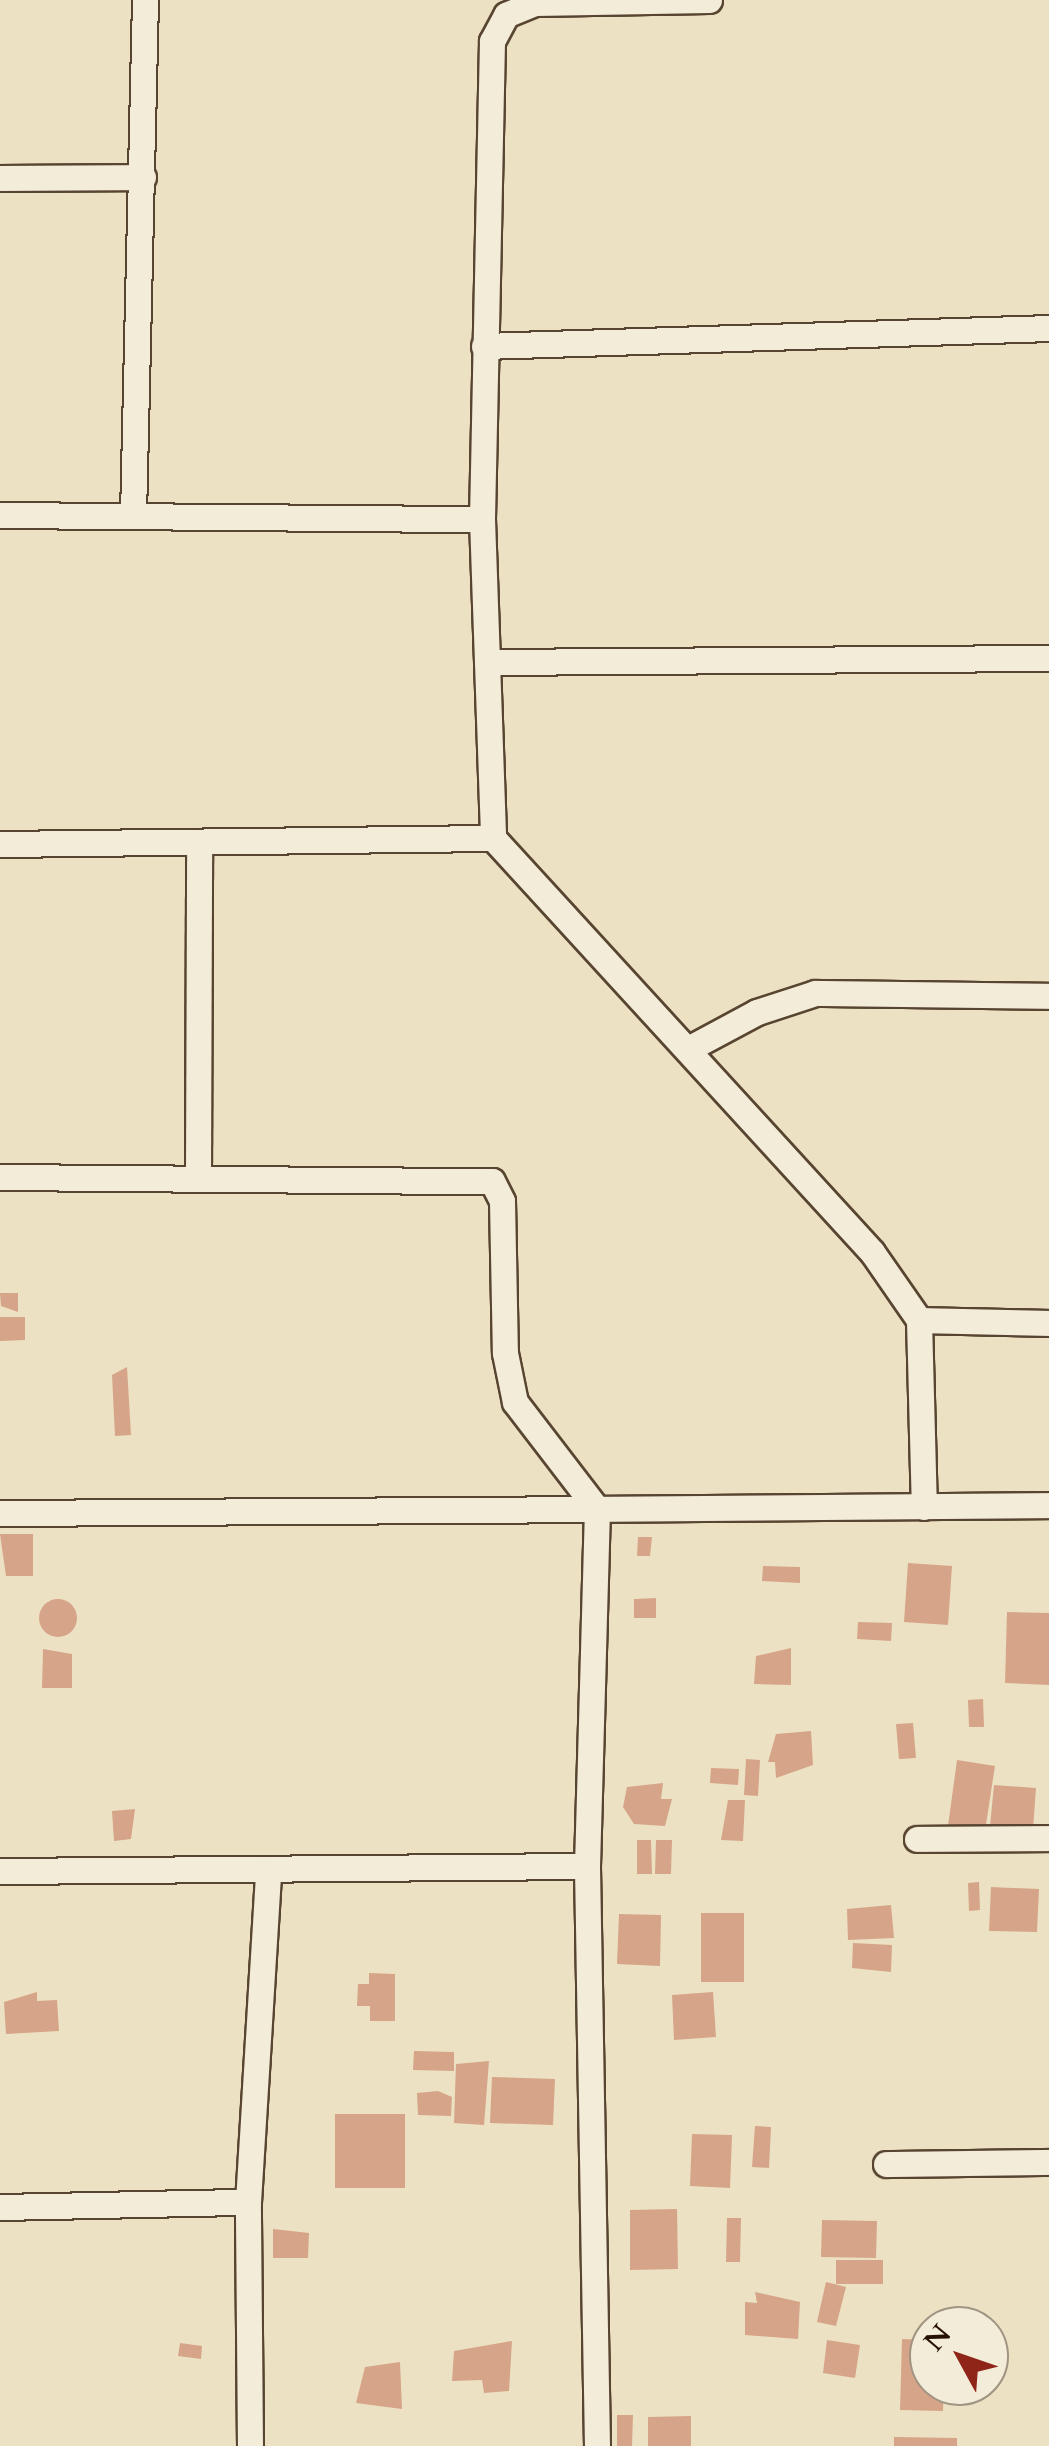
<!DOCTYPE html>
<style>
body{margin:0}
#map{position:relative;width:1049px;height:2446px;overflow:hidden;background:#ece2c3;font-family:Cardo,serif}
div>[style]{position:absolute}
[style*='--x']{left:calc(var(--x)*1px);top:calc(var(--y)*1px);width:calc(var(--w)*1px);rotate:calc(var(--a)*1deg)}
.building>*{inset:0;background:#d6a488}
.round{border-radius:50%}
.roads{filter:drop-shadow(2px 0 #584531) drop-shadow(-2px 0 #584531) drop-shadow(0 2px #584531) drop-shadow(0 -2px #584531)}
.minor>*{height:25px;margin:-12.5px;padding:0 12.5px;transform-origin:12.5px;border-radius:12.5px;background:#f3ecd8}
span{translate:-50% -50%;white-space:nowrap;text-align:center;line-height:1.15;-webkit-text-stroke:9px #f3ecd8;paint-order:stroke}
.north{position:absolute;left:909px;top:2306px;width:100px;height:100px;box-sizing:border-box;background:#f3ecd8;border:2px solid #a19482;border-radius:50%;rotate:310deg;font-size:28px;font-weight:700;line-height:40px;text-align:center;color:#271100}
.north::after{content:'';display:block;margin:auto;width:35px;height:45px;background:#8f2418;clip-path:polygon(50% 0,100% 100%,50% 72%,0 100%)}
</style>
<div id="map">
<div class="building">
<i style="clip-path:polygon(0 1293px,18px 1293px,18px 1312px,1px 1306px)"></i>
<i style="clip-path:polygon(0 1317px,25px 1317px,25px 1340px,0 1341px)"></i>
<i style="clip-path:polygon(127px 1367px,131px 1435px,115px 1436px,112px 1375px)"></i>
<i style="clip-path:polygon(0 1534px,33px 1534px,33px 1576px,6px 1576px)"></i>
<i style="clip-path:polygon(638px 1537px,652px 1537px,650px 1556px,637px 1556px)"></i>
<i style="clip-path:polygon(908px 1563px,952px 1566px,948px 1625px,904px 1622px)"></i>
<i style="clip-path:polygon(763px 1566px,800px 1567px,800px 1583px,762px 1581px)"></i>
<i style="clip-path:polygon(656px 1598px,656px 1618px,634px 1618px,634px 1599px)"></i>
<i class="round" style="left:39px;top:1599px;width:38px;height:38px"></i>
<i style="clip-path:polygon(1007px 1612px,1049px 1613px,1049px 1685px,1005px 1683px)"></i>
<i style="clip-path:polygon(858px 1622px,892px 1623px,891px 1641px,857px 1639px)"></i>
<i style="clip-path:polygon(791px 1648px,791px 1685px,754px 1684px,756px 1656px)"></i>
<i style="clip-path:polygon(43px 1649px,72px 1654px,72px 1688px,42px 1688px)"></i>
<i style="clip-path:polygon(983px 1699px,984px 1727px,969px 1727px,968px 1700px)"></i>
<i style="clip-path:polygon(913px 1723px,916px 1758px,899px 1759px,896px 1724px)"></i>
<i style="clip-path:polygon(811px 1731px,813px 1765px,776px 1778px,775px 1762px,768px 1762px,776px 1734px)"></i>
<i style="clip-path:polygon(746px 1759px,760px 1760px,758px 1796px,744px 1795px)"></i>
<i style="clip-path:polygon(957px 1760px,995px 1766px,985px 1831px,948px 1826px)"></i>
<i style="clip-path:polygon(711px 1768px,739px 1769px,738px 1785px,710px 1783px)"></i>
<i style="clip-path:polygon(663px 1783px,661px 1799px,672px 1799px,665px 1826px,634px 1824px,623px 1807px,627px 1787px)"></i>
<i style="clip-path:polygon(994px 1785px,1036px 1788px,1033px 1829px,990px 1826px)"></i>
<i style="clip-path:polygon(728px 1800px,745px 1800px,743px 1841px,721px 1840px)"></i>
<i style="clip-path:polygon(135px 1809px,131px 1839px,114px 1841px,112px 1811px)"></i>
<i style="clip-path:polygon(637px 1840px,651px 1840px,652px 1874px,637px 1874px)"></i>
<i style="clip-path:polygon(656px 1840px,672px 1840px,671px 1874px,655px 1874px)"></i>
<i style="clip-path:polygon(979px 1882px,980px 1910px,969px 1911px,968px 1883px)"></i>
<i style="clip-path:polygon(991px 1887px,1039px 1889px,1037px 1932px,989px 1931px)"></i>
<i style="clip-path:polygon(891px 1905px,894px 1938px,848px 1940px,847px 1909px)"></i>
<i style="clip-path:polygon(701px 1913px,744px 1913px,744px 1982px,701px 1982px)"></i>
<i style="clip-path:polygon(619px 1914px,661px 1915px,660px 1966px,617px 1964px)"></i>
<i style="clip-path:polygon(853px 1943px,892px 1945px,891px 1972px,852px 1968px)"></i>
<i style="clip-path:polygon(369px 1973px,395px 1974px,395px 2021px,370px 2021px,370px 2006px,357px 2006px,358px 1984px,369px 1984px)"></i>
<i style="clip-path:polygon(37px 1992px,37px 2001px,57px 2000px,59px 2031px,6px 2034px,4px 2002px)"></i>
<i style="clip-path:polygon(713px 1992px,716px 2037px,674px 2040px,672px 1995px)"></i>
<i style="clip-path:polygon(414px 2051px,454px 2052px,454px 2071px,413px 2070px)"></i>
<i style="clip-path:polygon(489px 2061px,484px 2125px,454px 2123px,456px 2064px)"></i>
<i style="clip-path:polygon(492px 2077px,555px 2079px,553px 2125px,490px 2123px)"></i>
<i style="clip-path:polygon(438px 2091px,452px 2097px,451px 2116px,418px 2115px,417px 2093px)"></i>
<i style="clip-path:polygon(335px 2114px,405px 2114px,405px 2188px,335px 2188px)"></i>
<i style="clip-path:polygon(755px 2126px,771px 2127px,769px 2168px,752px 2167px)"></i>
<i style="clip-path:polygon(692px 2134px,732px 2135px,730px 2188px,690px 2186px)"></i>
<i style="clip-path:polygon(677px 2209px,678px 2269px,630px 2270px,630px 2210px)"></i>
<i style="clip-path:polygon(727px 2218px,741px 2218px,740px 2262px,726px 2262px)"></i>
<i style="clip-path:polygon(822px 2220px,877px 2221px,876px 2258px,821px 2257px)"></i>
<i style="clip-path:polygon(273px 2229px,309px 2233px,308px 2258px,273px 2258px)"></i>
<i style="clip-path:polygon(836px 2260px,883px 2260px,883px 2284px,836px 2284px)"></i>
<i style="clip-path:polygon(826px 2282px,846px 2287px,836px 2326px,817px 2322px)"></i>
<i style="clip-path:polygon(755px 2292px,800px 2302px,798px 2339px,745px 2335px,745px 2302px,757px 2303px)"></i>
<i style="clip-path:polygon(902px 2339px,929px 2340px,929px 2386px,944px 2386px,943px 2411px,900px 2410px)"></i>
<i style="clip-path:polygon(827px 2340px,860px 2345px,855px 2378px,823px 2373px)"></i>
<i style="clip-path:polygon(512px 2341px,509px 2391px,484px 2393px,482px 2380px,452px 2381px,454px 2351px)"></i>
<i style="clip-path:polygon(180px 2343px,202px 2346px,201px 2359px,178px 2356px)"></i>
<i style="clip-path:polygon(400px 2362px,402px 2409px,356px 2403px,365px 2367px)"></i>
<i style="clip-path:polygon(617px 2415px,633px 2415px,632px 2446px,617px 2446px)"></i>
<i style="clip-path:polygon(691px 2416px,691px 2446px,648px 2446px,648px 2417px)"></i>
<i style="clip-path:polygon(894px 2437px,957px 2438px,957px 2446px,894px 2446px)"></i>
</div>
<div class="roads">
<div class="minor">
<i style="--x:709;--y:0;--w:174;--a:179"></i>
<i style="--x:535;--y:3;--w:31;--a:158"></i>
<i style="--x:506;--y:15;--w:30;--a:118"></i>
<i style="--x:492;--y:41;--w:478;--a:91.2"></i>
<i style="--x:482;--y:519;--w:319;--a:88"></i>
<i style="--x:493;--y:838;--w:561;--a:47.53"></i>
<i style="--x:872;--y:1252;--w:83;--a:55.3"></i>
<i style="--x:919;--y:1320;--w:187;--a:88.5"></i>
<i style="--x:0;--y:178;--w:143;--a:-0.4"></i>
<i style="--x:484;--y:346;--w:565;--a:-1.82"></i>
<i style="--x:0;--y:515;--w:482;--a:0.5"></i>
<i style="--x:133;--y:516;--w:516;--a:-88.67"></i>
<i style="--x:487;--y:662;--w:562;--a:-0.41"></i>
<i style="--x:0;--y:844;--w:493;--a:-0.7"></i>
<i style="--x:688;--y:1049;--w:78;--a:-28.2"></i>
<i style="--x:757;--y:1012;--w:61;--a:-18.1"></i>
<i style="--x:815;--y:993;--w:234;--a:0.7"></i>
<i style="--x:198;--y:1176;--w:334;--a:-89.8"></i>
<i style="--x:0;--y:1177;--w:492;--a:0.5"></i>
<i style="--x:492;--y:1181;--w:22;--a:63"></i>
<i style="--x:502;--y:1201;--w:152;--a:88.9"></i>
<i style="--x:505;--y:1353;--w:50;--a:78.5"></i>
<i style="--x:515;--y:1402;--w:135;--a:52.5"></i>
<i style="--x:919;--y:1320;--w:130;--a:1.3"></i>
<i style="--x:0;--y:1513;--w:597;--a:-0.38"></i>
<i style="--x:917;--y:1839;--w:132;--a:-0.4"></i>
<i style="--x:0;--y:1871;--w:587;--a:-0.49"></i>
<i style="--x:886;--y:2164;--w:163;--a:-0.7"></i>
<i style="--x:0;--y:2207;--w:248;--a:-1.2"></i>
<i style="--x:250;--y:2446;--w:244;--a:-90.5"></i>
<i style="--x:248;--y:2202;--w:330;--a:-86.5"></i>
<i style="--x:597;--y:2446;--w:580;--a:-90.99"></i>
<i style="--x:587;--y:1866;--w:357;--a:-88.4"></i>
<i style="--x:597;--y:1509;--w:452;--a:-0.5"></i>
</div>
</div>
<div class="north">N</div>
</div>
